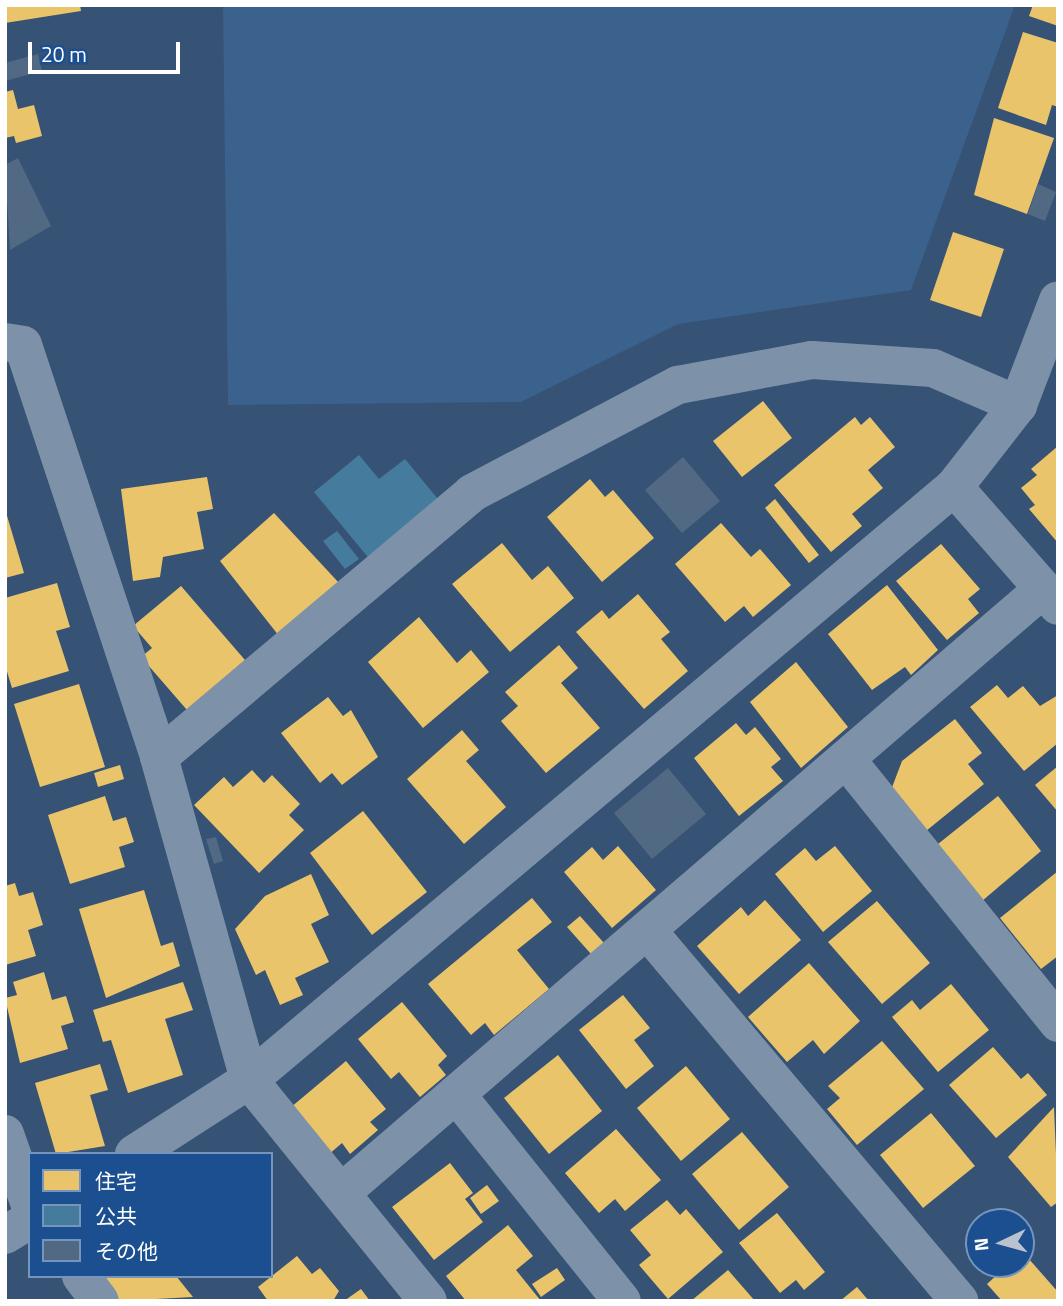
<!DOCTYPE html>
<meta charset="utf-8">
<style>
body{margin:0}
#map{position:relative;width:1063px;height:1306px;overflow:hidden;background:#365274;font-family:"Titillium Web","Noto Sans JP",sans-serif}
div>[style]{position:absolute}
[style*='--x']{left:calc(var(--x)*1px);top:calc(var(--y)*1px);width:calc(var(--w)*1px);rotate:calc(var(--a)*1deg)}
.water>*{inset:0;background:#3b618d}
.homes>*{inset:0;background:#e9c46a}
.public>*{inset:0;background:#457b9d}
.building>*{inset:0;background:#526984}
.minor>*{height:38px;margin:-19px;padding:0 19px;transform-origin:19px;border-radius:19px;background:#7d92a8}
span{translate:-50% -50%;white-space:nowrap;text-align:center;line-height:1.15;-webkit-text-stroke:7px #1b4f8f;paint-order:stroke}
.frame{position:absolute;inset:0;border:7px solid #fff;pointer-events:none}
.legend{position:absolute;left:28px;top:1152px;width:245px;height:126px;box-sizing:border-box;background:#1b4f8f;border:2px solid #7695bc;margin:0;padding:9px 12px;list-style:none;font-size:21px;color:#fff}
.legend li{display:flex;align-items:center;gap:14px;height:35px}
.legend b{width:35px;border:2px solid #7695bc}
.north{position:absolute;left:965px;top:1208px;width:70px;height:70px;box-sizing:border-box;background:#1b4f8f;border:2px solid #7695bc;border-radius:50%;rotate:265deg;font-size:19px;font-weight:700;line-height:28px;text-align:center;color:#fff}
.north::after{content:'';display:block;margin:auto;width:24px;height:32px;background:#b9c2ce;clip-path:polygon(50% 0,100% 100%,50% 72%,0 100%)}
.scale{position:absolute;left:28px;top:42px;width:152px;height:32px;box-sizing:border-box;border:4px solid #fff;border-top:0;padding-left:9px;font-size:21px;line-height:24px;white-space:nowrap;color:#fff;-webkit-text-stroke:5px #1b4f8f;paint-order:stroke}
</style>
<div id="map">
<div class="water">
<i style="clip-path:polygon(223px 5px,1015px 5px,911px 290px,678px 324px,521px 402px,228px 405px)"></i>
</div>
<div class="homes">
<i style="clip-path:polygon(5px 5px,80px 5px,81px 11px,5px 23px)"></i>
<i style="clip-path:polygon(1033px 5px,1058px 5px,1058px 26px,1029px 16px)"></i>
<i style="clip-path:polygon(1023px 32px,1058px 43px,1058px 107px,1052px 105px,1046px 125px,998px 108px)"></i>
<i style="clip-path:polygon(13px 90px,18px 109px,34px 105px,42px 136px,16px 143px,14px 136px,5px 138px,5px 92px)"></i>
<i style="clip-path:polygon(994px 118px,1054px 138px,1027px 214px,974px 195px)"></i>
<i style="clip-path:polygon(953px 232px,1004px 249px,981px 317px,930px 300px)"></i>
<i style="clip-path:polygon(763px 401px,792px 438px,742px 477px,713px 441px)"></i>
<i style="clip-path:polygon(855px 417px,861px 425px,870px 417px,895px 447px,868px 470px,883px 488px,852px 514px,862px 526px,831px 552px,774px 485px)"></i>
<i style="clip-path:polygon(1058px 446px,1058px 543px,1029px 509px,1035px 505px,1021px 488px,1037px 475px,1031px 469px)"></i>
<i style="clip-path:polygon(207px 477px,213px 509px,197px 512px,204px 549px,163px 557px,160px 577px,133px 581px,121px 489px)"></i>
<i style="clip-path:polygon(590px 479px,605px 497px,613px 490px,654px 538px,602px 582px,547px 517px)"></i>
<i style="clip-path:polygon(775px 499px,819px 555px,809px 563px,765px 508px)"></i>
<i style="clip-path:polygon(5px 509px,24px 573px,5px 578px)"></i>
<i style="clip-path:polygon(274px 513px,340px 584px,283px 641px,220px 561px)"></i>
<i style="clip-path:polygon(721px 523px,751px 557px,760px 549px,791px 585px,753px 617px,744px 606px,725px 622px,675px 564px)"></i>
<i style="clip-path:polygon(502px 543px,532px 580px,548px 566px,574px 598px,510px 652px,452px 584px)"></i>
<i style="clip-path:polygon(941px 544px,980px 589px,968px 599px,979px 613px,947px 640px,896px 581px)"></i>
<i style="clip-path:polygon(57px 583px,70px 627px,56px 631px,69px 671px,12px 688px,5px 665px,5px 598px)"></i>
<i style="clip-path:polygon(887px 585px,938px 650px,911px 675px,905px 667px,872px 690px,828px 634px)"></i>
<i style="clip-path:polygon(181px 586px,245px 660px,187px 710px,141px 657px,152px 648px,133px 626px)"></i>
<i style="clip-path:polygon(638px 594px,670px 632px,661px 639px,688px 671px,644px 709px,576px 632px,602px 610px,609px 619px)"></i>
<i style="clip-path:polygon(419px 617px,457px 663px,471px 650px,489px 672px,423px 728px,368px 662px)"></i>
<i style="clip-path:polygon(559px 645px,578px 668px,561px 683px,600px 728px,546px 773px,501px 721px,518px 706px,505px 692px)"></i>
<i style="clip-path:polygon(796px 662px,848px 727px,801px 768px,750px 702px)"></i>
<i style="clip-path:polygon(79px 684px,105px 767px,40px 787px,14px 704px)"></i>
<i style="clip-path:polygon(997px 685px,1008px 698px,1023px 686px,1040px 706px,1058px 695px,1058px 743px,1024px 771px,970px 707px)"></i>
<i style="clip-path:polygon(328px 697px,343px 716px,351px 710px,378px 757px,342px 785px,332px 773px,320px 783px,281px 733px)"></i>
<i style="clip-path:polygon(955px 719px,982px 753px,968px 764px,984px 784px,926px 831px,891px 790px,902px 761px)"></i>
<i style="clip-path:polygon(736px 723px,746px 735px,755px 727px,781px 759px,771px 767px,783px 781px,739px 816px,694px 758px)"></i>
<i style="clip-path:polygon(462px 730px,479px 750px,466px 761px,506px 807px,464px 844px,407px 779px)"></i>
<i style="clip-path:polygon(120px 765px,124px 779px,98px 787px,94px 773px)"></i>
<i style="clip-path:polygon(1058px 766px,1058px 812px,1035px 785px)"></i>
<i style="clip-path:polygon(252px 770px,264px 783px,272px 775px,300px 804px,289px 815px,304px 830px,259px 873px,194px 805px,224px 777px,233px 787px)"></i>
<i style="clip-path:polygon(105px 796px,113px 821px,126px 817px,134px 842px,119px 847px,125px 867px,70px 884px,48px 815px)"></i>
<i style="clip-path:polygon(998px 796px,1041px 851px,982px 901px,938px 844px)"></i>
<i style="clip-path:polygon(363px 811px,427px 892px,372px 935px,310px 853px)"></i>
<i style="clip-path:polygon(618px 846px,656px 890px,612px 928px,564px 872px,592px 847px,603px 860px)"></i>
<i style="clip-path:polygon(835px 846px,872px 891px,823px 932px,775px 874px,805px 848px,816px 861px)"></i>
<i style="clip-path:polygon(1058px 871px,1058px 956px,1041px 969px,1000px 918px)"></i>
<i style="clip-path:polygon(311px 874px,329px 915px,311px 924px,329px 962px,295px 978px,303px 995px,280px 1005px,265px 970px,256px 975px,235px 929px,265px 896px)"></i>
<i style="clip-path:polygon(15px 883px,19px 896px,33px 892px,43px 925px,28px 930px,36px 956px,5px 965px,5px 886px)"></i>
<i style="clip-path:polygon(144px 890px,161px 946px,173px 942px,180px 966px,106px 998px,79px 909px)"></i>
<i style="clip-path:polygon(532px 898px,552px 922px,517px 950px,549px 989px,494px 1035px,485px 1023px,471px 1035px,428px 984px)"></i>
<i style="clip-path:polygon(765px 900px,801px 940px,739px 994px,697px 946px,741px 907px,748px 916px)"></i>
<i style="clip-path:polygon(877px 901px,930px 963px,882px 1004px,828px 942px)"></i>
<i style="clip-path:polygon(580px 916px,604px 943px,591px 954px,567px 927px)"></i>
<i style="clip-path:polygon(809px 963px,860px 1021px,824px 1054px,813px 1040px,787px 1062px,748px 1017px)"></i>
<i style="clip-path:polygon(44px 972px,52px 1000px,66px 996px,74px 1022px,61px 1026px,68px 1049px,20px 1063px,5px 998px,17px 995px,13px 982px)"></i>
<i style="clip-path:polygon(183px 982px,193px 1010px,165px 1019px,183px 1075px,128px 1093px,111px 1040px,103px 1042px,93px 1010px)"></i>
<i style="clip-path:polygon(951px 984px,989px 1030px,938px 1072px,892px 1017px,912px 1000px,920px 1010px)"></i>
<i style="clip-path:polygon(623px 995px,650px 1028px,634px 1040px,654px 1066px,626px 1089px,579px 1030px)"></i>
<i style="clip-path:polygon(402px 1002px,447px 1056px,438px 1065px,446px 1075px,420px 1097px,399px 1072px,391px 1079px,358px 1039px)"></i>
<i style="clip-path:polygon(882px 1041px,924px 1089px,857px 1145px,827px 1109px,840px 1098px,828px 1086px)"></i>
<i style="clip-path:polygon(993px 1047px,1021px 1079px,1028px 1073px,1047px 1095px,996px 1138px,949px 1085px)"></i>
<i style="clip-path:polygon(558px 1055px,602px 1111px,549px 1154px,504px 1098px)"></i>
<i style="clip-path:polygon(346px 1061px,386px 1109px,370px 1122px,378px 1130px,350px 1154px,342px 1143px,328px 1155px,290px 1108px)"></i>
<i style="clip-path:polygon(100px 1064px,108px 1090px,90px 1095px,105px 1146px,56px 1154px,35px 1083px)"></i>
<i style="clip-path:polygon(686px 1066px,730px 1119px,681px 1161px,637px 1108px)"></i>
<i style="clip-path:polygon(1054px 1107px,1058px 1202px,1051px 1207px,1008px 1157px)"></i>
<i style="clip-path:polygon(931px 1113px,975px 1166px,923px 1208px,880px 1155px)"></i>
<i style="clip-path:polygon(616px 1129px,661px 1180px,625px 1211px,615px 1199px,599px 1213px,565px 1173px)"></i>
<i style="clip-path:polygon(742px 1132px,789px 1187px,739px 1230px,692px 1174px)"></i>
<i style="clip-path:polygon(450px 1163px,473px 1193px,465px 1199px,483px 1222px,434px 1260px,392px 1207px)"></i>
<i style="clip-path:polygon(487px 1185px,499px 1201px,481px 1214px,470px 1198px)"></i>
<i style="clip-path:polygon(667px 1200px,680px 1215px,686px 1209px,723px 1252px,668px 1299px,639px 1265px,651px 1255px,630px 1230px)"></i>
<i style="clip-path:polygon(777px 1213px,825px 1272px,804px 1290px,796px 1280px,780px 1293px,739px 1243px)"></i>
<i style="clip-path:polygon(508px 1225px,533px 1256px,516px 1270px,541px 1301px,466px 1301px,446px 1276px)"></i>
<i style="clip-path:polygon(1021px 1250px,1058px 1292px,1058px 1301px,1002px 1301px,987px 1284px,1009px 1264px,1021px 1264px)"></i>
<i style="clip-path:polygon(297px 1256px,312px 1274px,320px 1268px,339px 1291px,333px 1301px,268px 1301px,258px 1287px)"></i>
<i style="clip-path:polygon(557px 1268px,565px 1280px,541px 1297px,532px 1284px)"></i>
<i style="clip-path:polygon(728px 1270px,755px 1301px,691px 1301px)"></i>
<i style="clip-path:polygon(98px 1276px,176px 1276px,193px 1297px,119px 1301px)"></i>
<i style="clip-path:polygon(857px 1287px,869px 1301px,840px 1301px)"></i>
<i style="clip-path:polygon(361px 1289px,370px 1301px,344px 1301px)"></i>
</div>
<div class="public">
<i style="clip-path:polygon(359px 455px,379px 479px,405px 459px,442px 504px,372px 562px,314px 492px)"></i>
<i style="clip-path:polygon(337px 531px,359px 559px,345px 569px,323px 541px)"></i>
</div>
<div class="building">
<i style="clip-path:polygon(38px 54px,42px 71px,5px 81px,5px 63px)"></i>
<i style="clip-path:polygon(18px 158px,51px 226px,10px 250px,5px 165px)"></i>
<i style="clip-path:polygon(1038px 184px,1056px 192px,1045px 221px,1028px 214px)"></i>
<i style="clip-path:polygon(683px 457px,720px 501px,682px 533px,645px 490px)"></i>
<i style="clip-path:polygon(668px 768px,706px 814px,652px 859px,614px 813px)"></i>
<i style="clip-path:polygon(216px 837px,223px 861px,214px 864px,206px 839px)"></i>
</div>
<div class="minor">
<i style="--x:5;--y:342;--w:18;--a:9"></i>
<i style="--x:23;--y:345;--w:434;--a:71.7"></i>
<i style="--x:159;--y:757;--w:335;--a:74.4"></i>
<i style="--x:249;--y:1080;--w:284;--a:51"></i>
<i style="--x:954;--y:487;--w:158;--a:48.8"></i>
<i style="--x:159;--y:757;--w:409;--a:-40.1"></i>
<i style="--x:472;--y:493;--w:233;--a:-27.7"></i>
<i style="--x:678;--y:385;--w:136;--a:-10.6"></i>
<i style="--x:812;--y:360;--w:121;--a:3.8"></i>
<i style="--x:933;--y:368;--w:93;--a:23.5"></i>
<i style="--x:846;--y:759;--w:339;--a:51.2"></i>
<i style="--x:647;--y:930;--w:485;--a:49.9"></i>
<i style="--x:456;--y:1094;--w:265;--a:51.3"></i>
<i style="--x:5;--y:1134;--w:75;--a:70.6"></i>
<i style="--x:134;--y:1154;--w:137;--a:-32.8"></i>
<i style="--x:249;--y:1080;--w:921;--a:-40.07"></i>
<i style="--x:954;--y:487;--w:104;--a:-52"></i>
<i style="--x:1018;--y:405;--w:112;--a:-69.1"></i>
<i style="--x:341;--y:1193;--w:926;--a:-40.71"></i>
<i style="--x:5;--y:1235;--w:29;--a:-31"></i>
<i style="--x:81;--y:1276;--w:31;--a:53"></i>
</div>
<div class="frame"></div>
<ul class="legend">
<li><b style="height:19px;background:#e9c46a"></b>住宅</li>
<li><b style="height:19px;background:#457b9d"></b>公共</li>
<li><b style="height:19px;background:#526984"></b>その他</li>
</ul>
<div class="north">N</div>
<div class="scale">20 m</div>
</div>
